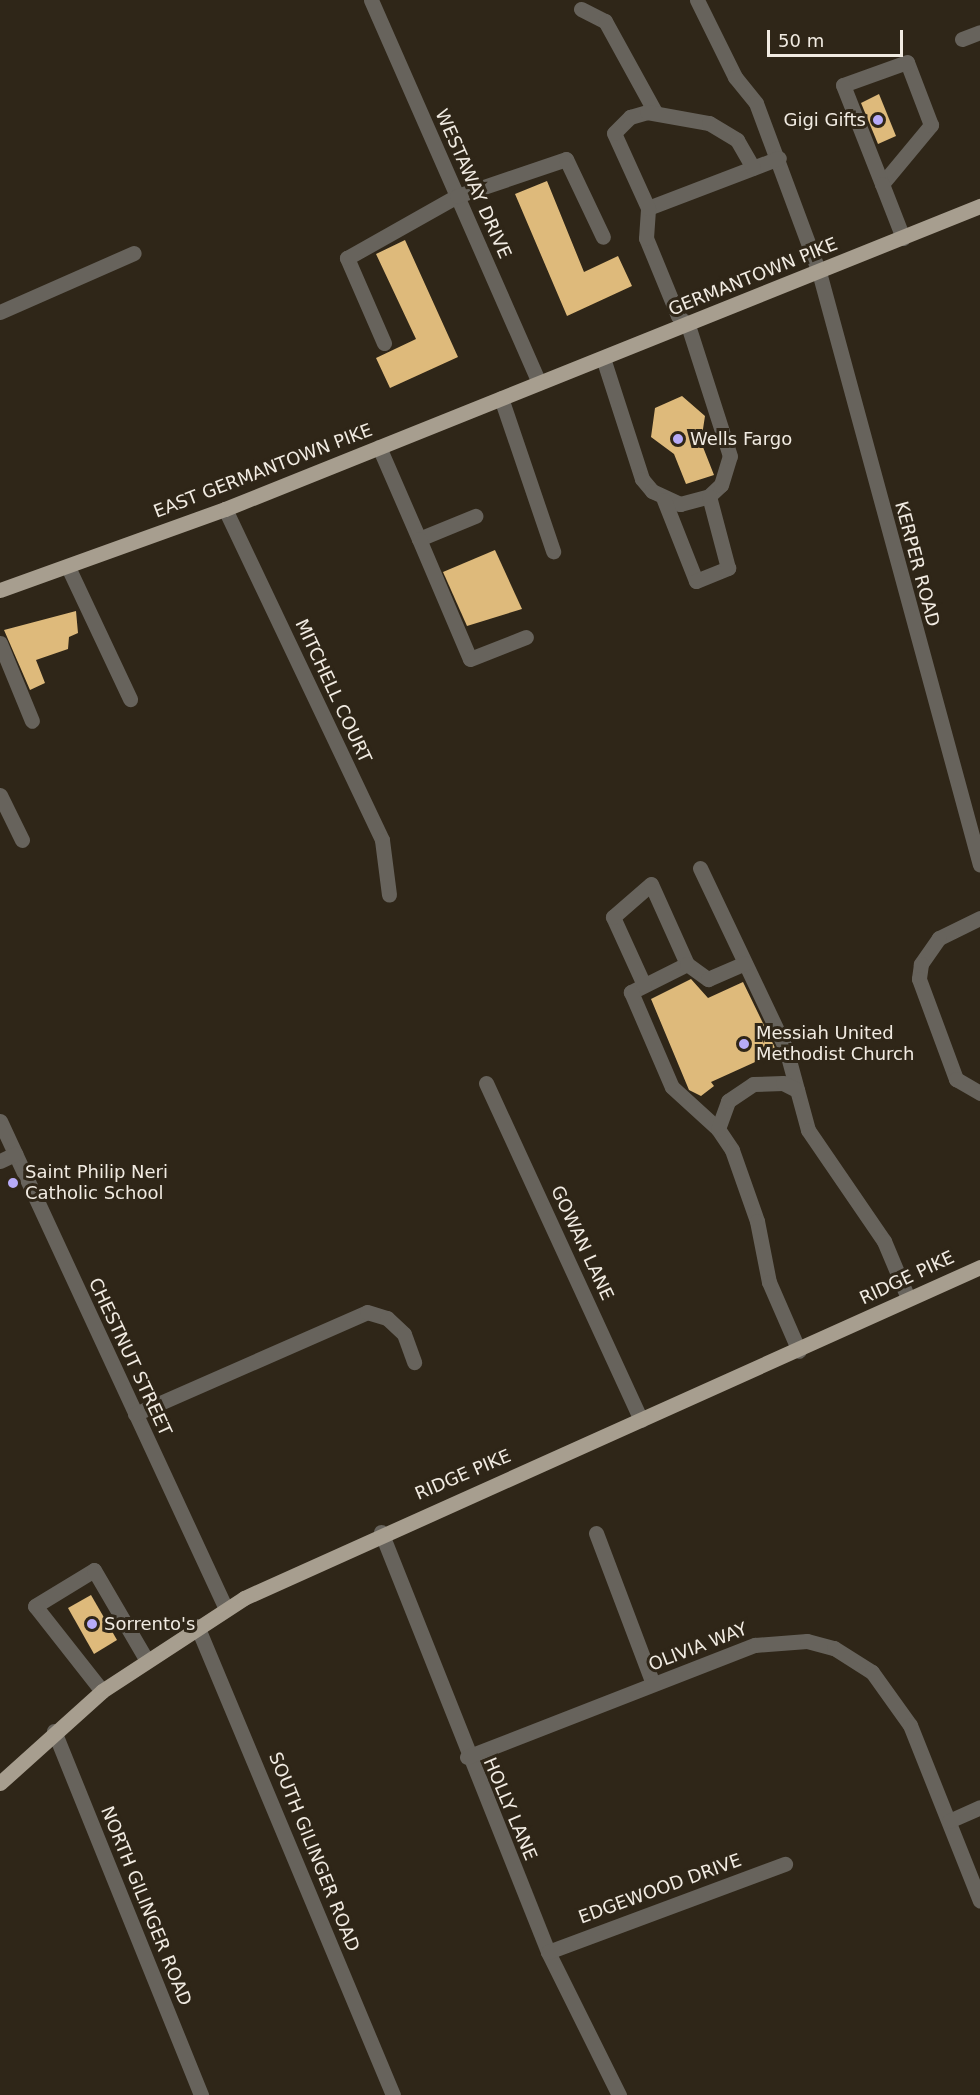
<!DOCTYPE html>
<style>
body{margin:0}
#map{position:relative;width:980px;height:2095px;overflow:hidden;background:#2f2618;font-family:"DejaVu Sans",sans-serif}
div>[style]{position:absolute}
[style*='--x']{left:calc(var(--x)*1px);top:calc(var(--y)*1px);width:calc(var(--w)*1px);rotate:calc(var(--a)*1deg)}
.building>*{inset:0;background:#deba7b}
.minor>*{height:15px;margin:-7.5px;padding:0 7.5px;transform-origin:7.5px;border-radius:7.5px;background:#67635c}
.major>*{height:15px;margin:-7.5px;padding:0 7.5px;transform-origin:7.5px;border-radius:7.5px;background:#a79e8f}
.dots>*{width:16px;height:16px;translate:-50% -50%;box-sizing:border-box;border:3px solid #2f2618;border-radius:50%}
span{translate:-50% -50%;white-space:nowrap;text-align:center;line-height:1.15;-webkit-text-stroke:6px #2f2618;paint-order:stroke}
.poi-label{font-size:18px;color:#f1ebe2}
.right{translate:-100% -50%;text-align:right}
.left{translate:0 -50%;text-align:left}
.street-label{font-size:18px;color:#f1ebe2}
.scale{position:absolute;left:767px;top:30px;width:136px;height:27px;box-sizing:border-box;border:3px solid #f1ebe2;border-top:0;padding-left:8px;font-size:18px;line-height:21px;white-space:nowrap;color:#f1ebe2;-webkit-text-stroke:4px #2f2618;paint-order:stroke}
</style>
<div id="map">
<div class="building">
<i style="clip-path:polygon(879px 94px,896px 136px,878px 144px,861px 103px)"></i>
<i style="clip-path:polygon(547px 181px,584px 272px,618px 256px,632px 286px,567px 316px,515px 194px)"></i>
<i style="clip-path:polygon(405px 240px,458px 357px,390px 388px,376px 358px,416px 339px,376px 254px)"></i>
<i style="clip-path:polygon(682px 396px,705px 416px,701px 442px,714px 475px,686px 484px,674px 454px,651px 437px,655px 408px)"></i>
<i style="clip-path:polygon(495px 550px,522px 609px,467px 626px,443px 572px)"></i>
<i style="clip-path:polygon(76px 611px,78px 633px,69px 637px,68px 649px,36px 660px,45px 683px,30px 690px,4px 630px)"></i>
<i style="clip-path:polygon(691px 979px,708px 998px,743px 982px,777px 1052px,711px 1082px,714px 1086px,701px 1096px,689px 1090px,651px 999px)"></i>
<i style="clip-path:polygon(91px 1595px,117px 1640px,94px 1654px,68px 1608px)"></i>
</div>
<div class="minor">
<i style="--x:371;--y:0;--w:418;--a:66.3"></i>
<i style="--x:697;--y:0;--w:86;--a:63.7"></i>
<i style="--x:735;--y:77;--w:33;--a:51"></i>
<i style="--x:756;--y:103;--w:180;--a:69.6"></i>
<i style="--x:819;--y:272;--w:614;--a:74.81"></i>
<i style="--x:581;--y:9;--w:27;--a:27"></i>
<i style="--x:605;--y:21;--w:104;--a:61.2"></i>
<i style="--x:962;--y:39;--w:19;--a:-21"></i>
<i style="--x:882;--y:184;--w:77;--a:-50.3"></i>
<i style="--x:931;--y:125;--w:67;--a:-110.9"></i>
<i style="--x:907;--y:62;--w:68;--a:160.2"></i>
<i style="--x:843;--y:85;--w:106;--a:68.5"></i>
<i style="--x:882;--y:184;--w:58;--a:68.7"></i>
<i style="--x:648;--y:208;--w:140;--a:-20.9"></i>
<i style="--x:0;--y:312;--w:146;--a:-23.8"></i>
<i style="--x:384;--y:343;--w:93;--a:-113.5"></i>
<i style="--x:347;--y:258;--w:126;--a:-29.4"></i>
<i style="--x:457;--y:196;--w:115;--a:-18.7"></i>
<i style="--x:566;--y:159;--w:86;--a:64.6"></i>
<i style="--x:603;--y:358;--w:127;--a:72.1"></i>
<i style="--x:642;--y:479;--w:16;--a:50"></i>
<i style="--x:652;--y:491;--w:31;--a:25"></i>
<i style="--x:680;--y:504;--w:30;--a:-15"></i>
<i style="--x:709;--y:496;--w:16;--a:-43"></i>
<i style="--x:721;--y:485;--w:30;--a:-73"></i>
<i style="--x:730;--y:456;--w:138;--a:-107.8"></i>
<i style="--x:688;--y:325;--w:13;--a:-138"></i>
<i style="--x:678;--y:316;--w:84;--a:-112.3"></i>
<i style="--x:646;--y:238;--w:30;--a:-86"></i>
<i style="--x:648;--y:208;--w:82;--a:-114.4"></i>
<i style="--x:614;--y:133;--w:23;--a:-45"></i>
<i style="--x:630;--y:117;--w:18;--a:-16"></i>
<i style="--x:647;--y:112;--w:63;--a:10.1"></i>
<i style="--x:709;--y:123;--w:33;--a:31"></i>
<i style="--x:737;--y:140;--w:32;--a:60"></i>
<i style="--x:501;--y:398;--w:162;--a:71.2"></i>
<i style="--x:379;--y:447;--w:100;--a:66.5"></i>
<i style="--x:419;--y:539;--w:61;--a:-22.3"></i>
<i style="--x:664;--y:500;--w:87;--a:68.4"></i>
<i style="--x:696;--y:581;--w:35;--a:-22"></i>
<i style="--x:728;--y:568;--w:74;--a:-104.8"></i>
<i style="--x:225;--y:509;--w:366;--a:64.6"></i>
<i style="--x:382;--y:840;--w:55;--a:82.7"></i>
<i style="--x:419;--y:539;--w:130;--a:67"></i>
<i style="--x:470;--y:659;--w:60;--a:-21.4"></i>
<i style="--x:68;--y:567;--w:146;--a:64.8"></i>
<i style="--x:0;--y:643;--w:84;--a:67.7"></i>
<i style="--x:0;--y:795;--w:50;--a:63.9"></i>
<i style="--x:700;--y:868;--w:200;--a:64.6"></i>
<i style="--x:786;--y:1049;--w:84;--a:74.8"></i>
<i style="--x:808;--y:1130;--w:135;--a:55.6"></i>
<i style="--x:884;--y:1241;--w:62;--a:67.2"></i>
<i style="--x:980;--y:918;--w:46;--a:154"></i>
<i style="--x:939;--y:938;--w:32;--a:125"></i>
<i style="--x:921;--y:964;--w:15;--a:98"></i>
<i style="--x:919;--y:979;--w:107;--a:69.7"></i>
<i style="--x:956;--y:1079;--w:28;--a:30"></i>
<i style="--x:687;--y:964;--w:63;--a:153.4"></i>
<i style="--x:631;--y:992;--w:103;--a:66.7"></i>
<i style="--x:672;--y:1087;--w:62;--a:42.4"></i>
<i style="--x:718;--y:1129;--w:25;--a:56"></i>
<i style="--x:732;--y:1150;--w:75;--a:70.6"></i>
<i style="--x:757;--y:1221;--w:62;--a:78.9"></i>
<i style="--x:769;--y:1282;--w:75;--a:66.5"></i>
<i style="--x:644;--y:985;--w:75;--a:-114.5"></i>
<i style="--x:613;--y:917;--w:50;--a:-41"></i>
<i style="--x:651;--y:884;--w:88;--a:65.8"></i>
<i style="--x:687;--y:964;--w:26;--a:36"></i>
<i style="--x:708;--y:979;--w:40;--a:-23.4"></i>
<i style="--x:486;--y:1083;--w:371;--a:65.3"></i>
<i style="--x:0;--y:1121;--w:538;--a:65.15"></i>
<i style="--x:718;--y:1129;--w:30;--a:-70"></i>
<i style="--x:728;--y:1101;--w:30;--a:-34"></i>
<i style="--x:753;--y:1084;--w:30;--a:-2"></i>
<i style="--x:783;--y:1083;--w:16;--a:27"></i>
<i style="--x:0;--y:1161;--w:17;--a:-25"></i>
<i style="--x:135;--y:1414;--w:253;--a:-23.7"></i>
<i style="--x:367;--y:1312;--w:21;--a:17"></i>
<i style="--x:387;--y:1318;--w:23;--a:43"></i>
<i style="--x:404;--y:1334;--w:30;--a:70"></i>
<i style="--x:381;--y:1532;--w:452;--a:68.3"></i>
<i style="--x:548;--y:1952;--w:160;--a:63.6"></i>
<i style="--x:596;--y:1533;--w:161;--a:69.3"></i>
<i style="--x:197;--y:1626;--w:508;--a:67.32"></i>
<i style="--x:102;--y:1691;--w:108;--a:-128.2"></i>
<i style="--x:35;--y:1606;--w:69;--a:-31.4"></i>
<i style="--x:94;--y:1570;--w:103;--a:59.7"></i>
<i style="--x:54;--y:1731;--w:393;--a:68"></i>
<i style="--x:467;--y:1757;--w:309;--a:-21.3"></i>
<i style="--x:755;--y:1645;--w:52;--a:-4.4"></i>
<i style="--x:807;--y:1641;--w:28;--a:15"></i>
<i style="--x:834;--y:1648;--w:45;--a:32.3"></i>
<i style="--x:872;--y:1672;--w:65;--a:54.4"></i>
<i style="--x:910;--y:1725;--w:189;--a:68.3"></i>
<i style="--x:949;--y:1821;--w:34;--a:-24"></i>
<i style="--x:548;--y:1952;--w:253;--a:-20.4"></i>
</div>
<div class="major">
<i style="--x:0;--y:590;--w:239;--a:-19.8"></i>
<i style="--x:225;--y:509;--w:814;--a:-21.87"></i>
<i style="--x:0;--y:1783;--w:137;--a:-42"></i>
<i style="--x:102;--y:1691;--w:170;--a:-33.2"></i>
<i style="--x:244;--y:1598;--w:807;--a:-24.21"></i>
</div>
<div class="dots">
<i style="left:878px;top:120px;background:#b7abf8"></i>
<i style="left:678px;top:439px;background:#b7abf8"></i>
<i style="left:744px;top:1044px;background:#b7abf8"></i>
<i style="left:13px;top:1183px;background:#b7abf8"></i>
<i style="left:92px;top:1624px;background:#b7abf8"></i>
</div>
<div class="poi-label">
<span class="right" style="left:866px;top:120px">Gigi Gifts</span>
<span class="left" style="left:690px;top:439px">Wells Fargo</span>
<span class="left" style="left:756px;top:1044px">Messiah United<br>Methodist Church</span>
<span class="left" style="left:25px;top:1183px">Saint Philip Neri<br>Catholic School</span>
<span class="left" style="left:104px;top:1624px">Sorrento's</span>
</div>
<div class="street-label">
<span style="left:473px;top:184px;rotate:66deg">WESTAWAY DRIVE</span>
<span style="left:753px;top:277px;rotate:-22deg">GERMANTOWN PIKE</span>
<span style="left:263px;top:471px;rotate:-21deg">EAST GERMANTOWN PIKE</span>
<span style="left:917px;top:564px;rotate:75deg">KERPER ROAD</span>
<span style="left:333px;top:691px;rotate:65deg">MITCHELL COURT</span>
<span style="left:582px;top:1243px;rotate:65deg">GOWAN LANE</span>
<span style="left:907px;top:1278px;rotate:-25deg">RIDGE PIKE</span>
<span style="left:130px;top:1357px;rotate:65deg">CHESTNUT STREET</span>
<span style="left:463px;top:1475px;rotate:-23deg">RIDGE PIKE</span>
<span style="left:698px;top:1647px;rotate:-21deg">OLIVIA WAY</span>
<span style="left:510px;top:1809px;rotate:67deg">HOLLY LANE</span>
<span style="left:314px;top:1852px;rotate:68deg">SOUTH GILINGER ROAD</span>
<span style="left:660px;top:1889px;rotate:-20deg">EDGEWOOD DRIVE</span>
<span style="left:146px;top:1906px;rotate:68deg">NORTH GILINGER ROAD</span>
</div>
<div class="scale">50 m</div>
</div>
